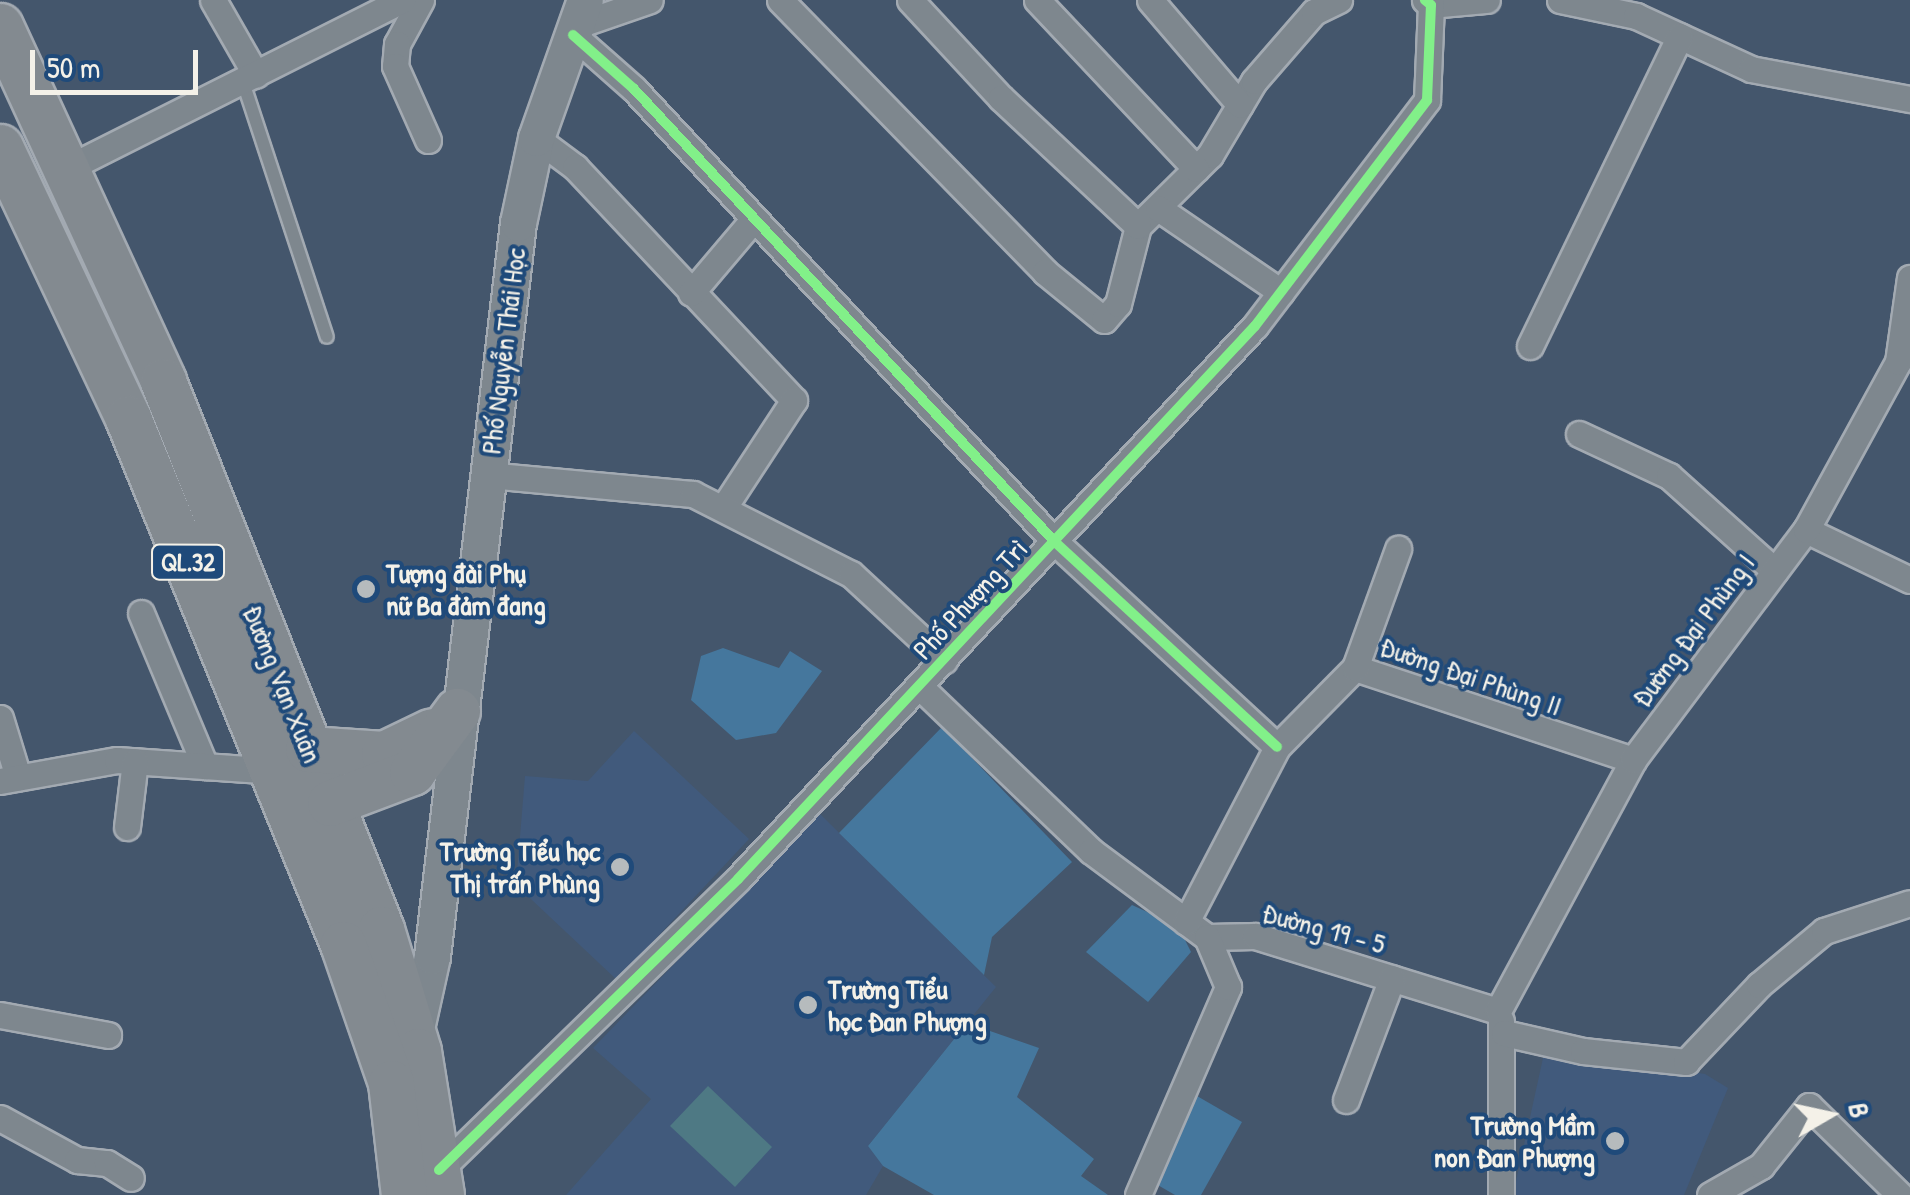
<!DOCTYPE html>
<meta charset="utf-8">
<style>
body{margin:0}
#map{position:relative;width:1910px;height:1195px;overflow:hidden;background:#44566c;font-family:"Patrick Hand",sans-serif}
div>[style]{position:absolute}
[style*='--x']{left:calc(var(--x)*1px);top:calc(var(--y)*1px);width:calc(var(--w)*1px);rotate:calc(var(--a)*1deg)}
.built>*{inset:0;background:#415a7c}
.green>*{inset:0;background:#4e7984}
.water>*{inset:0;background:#45779d}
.roads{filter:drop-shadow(2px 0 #a3aab2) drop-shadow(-2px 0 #a3aab2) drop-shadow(0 2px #a3aab2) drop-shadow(0 -2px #a3aab2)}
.lane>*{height:12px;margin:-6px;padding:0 6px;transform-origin:6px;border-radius:6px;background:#7e878e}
.street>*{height:25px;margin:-12.5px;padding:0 12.5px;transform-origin:12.5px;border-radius:12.5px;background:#7e878e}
.secondary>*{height:35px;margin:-17.5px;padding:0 17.5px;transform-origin:17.5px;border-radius:17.5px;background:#7e878e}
.highway>*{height:45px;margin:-22.5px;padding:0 22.5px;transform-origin:22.5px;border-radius:22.5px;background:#838a90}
.cycleway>*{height:10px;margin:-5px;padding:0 5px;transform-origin:5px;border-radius:5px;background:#82f089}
.dots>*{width:28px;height:28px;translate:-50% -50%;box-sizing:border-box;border:5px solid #1f4a7a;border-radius:50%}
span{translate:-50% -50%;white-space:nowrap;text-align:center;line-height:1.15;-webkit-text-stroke:8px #1f4a7a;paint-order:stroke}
.shield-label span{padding:2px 8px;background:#1f4a7a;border:2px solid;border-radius:8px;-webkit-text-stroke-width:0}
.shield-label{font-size:25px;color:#f4f1e8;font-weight:700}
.street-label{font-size:28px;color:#f4f1e8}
.poi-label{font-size:28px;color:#f4f1e8;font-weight:700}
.left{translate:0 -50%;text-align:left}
.right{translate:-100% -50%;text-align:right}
.north{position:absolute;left:1780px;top:1065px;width:100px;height:100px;-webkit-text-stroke:8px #1f4a7a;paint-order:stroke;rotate:81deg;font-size:28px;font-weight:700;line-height:40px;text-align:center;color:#f4f1e8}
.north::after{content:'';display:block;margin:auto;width:35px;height:45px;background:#f4f1e8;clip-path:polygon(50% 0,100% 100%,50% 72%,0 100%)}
.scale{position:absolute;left:30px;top:50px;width:168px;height:45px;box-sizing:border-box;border:5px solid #f4f1e8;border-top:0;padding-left:12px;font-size:30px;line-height:35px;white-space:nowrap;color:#f4f1e8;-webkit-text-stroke:8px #1f4a7a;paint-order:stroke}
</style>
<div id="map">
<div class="built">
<i style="clip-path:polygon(634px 731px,749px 839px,617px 980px,516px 885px,525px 776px,588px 781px)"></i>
<i style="clip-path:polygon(820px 814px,996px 987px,868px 1146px,883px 1166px,866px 1195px,566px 1195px,651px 1099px,593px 1048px)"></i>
<i style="clip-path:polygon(1545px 1049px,1705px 1074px,1728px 1088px,1684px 1195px,1513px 1195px)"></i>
</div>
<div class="green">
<i style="clip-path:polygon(708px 1086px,772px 1147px,735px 1187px,670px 1126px)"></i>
</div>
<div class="water">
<i style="clip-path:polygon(723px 648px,779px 668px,790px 651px,822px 671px,776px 733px,736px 740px,691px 700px,701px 656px)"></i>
<i style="clip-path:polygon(942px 727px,1072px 862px,992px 937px,984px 975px,839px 833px)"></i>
<i style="clip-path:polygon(1132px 905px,1178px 926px,1191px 952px,1148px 1002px,1086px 952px)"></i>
<i style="clip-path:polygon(967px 1023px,1039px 1048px,1017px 1097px,1094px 1159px,1081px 1176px,1108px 1195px,934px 1195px,883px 1166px,868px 1146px)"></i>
<i style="clip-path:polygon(1197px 1096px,1242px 1122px,1201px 1195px,1175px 1195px,1156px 1184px)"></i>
</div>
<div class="roads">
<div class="lane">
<i style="--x:243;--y:82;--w:268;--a:71.8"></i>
</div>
<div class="street">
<i style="--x:213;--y:0;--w:86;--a:60.2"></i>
<i style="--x:421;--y:0;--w:50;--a:118.6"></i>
<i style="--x:397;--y:44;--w:22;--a:95"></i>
<i style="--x:395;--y:66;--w:81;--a:66"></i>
<i style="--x:780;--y:0;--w:380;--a:45.7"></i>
<i style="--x:1045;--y:272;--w:76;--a:39.1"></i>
<i style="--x:1104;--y:320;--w:21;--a:-49"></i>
<i style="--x:1118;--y:304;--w:81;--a:-75.6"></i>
<i style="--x:1138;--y:226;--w:101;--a:-44.6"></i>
<i style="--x:1210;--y:155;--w:86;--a:-59.3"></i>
<i style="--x:1254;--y:81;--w:91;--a:-49"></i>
<i style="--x:1314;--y:12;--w:28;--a:-26"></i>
<i style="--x:910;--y:0;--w:134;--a:47.1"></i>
<i style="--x:1001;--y:98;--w:187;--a:43.1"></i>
<i style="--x:1037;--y:0;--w:232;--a:46.7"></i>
<i style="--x:1150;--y:0;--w:138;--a:49.4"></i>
<i style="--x:1560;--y:0;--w:78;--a:11.9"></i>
<i style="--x:1636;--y:16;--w:127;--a:24.7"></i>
<i style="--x:1751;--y:69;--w:162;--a:10.7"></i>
<i style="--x:1431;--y:5;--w:56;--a:-5.1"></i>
<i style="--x:575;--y:26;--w:79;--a:-19.1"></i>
<i style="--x:573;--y:35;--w:81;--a:41.5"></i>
<i style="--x:634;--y:89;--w:618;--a:47.1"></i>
<i style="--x:1055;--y:542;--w:302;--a:42.7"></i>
<i style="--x:536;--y:138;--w:49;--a:36.6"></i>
<i style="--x:575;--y:167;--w:320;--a:46.8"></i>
<i style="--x:794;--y:400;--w:128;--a:123.2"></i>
<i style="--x:62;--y:171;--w:381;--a:-26.7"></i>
<i style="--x:1158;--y:208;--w:149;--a:34.3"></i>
<i style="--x:691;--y:293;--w:96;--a:-49.7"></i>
<i style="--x:1530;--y:346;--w:344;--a:-64.2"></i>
<i style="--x:1579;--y:434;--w:99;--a:25"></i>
<i style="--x:1669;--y:476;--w:142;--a:41.9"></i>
<i style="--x:488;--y:475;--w:206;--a:5.3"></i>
<i style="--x:693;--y:494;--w:177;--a:26.9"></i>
<i style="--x:851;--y:574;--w:127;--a:42.8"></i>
<i style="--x:1806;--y:530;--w:115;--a:25.7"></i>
<i style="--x:141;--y:613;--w:166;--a:67.3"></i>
<i style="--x:1355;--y:668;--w:293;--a:18.3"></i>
<i style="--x:919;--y:686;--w:238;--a:43.8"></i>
<i style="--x:1091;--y:851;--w:144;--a:36.6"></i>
<i style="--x:1207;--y:937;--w:48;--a:-1.2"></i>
<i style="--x:1255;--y:936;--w:254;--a:17.2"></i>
<i style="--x:0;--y:718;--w:62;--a:73"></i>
<i style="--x:0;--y:781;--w:119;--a:-10.2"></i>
<i style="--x:117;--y:760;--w:159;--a:4"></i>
<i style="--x:127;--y:827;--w:66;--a:-83.1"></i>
<i style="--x:1186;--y:922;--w:197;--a:-62.5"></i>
<i style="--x:1277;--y:747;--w:111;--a:-45.4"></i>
<i style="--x:1355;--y:668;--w:127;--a:-70.1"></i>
<i style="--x:1498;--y:1011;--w:285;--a:-61.7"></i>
<i style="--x:1633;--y:760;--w:288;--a:-53.1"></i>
<i style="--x:1806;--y:530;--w:192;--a:-61.3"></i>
<i style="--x:1898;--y:362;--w:85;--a:-81.9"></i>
<i style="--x:0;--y:1015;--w:110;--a:10.5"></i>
<i style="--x:1501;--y:1021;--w:174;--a:90"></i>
<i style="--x:1504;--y:1033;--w:81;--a:12.8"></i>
<i style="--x:1583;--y:1051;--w:104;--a:6.1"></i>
<i style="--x:1686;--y:1062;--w:106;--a:-46.5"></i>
<i style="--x:1759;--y:985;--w:85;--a:-39.7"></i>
<i style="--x:1824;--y:931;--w:90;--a:-18"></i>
<i style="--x:1346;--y:1100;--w:130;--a:-69.3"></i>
<i style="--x:0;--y:1118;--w:88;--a:28.6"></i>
<i style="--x:77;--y:1160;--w:30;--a:6"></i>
<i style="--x:107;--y:1163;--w:28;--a:32"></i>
<i style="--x:439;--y:1170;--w:417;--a:-44.2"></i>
<i style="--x:738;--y:879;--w:757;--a:-46.93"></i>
<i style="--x:1255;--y:326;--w:284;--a:-52.7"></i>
<i style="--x:1427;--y:100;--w:95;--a:-87.6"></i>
<i style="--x:1431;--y:5;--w:8;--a:-140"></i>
<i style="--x:1138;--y:1195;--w:227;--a:-66.6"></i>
<i style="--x:1228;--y:987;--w:54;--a:-112.8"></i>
<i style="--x:1710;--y:1195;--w:59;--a:-29.6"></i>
<i style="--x:1761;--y:1166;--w:77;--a:-51.3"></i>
<i style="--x:1809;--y:1106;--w:127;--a:44.4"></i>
</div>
<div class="secondary">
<i style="--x:413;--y:1042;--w:88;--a:-77.5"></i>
<i style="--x:432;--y:956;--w:738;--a:-83.31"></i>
<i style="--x:518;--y:223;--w:87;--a:-78"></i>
<i style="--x:536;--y:138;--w:146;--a:-70.5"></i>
</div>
<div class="highway">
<i style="--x:0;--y:26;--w:391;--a:65.3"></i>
<i style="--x:163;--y:381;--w:590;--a:68.31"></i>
<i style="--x:381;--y:929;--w:127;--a:73.1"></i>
<i style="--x:418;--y:1051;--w:146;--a:80.9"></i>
<i style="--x:0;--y:147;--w:300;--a:64.7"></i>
<i style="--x:128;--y:418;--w:568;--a:67.77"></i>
<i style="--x:343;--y:944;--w:147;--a:70.9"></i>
<i style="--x:391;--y:1083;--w:113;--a:83.4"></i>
<i style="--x:308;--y:749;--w:76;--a:3.8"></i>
<i style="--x:384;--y:754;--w:53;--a:-25.6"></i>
<i style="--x:330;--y:803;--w:88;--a:-20.7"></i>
<i style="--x:412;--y:772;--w:76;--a:-53.6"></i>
</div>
</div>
<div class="cycleway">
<i style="--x:573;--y:35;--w:81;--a:41.5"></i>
<i style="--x:634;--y:89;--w:618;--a:47.1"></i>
<i style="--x:1055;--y:542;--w:302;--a:42.7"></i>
<i style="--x:439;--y:1170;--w:417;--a:-44.2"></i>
<i style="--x:738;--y:879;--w:757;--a:-46.93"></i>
<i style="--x:1255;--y:326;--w:284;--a:-52.7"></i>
<i style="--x:1427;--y:100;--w:95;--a:-87.6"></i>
<i style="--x:1431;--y:5;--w:8;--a:-140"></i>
</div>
<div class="dots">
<i style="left:366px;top:589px;background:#b6bbbd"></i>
<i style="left:620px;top:867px;background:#b6bbbd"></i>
<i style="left:808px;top:1005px;background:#b6bbbd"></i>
<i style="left:1615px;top:1141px;background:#b6bbbd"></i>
</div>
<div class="shield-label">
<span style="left:188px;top:562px">QL.32</span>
</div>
<div class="street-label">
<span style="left:503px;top:351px;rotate:-83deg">Phố Nguyễn Thái Học</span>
<span style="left:970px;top:599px;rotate:-47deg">Phố Phượng Trì</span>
<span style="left:1693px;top:630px;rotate:-53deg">Đường Đại Phùng I</span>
<span style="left:1471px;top:676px;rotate:19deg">Đường Đại Phùng II</span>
<span style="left:283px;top:684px;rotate:68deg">Đường Vạn Xuân</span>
<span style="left:1324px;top:928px;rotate:15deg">Đường 19 - 5</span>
</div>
<div class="poi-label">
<span class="left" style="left:386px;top:589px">Tượng đài Phụ<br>nữ Ba đảm đang</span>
<span class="right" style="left:600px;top:867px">Trường Tiểu học<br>Thị trấn Phùng</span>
<span class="left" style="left:828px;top:1005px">Trường Tiểu<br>học Đan Phượng</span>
<span class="right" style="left:1595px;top:1141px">Trường Mầm<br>non Đan Phượng</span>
</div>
<div class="north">B</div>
<div class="scale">50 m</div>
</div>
